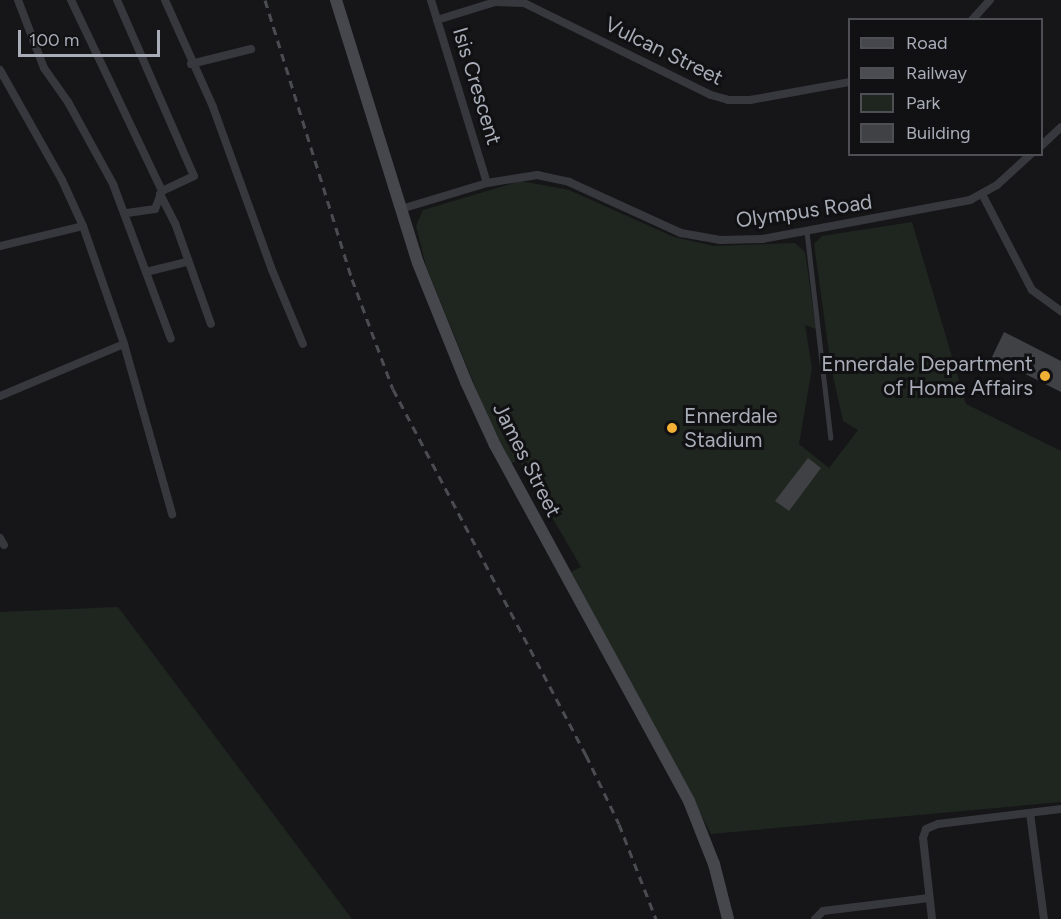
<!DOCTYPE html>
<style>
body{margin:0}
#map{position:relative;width:1061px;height:919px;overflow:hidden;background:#161618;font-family:Figtree,sans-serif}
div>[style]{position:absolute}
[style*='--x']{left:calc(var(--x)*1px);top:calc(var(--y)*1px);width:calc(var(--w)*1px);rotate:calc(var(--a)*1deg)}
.green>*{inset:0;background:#1e261f}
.building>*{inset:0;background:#404145}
.lane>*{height:4.5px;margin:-2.25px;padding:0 2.25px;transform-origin:2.25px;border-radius:2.25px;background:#37383d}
.street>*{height:8px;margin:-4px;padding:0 4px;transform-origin:4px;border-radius:4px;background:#37383d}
.secondary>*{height:12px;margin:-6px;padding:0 6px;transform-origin:6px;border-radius:6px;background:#45474d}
.rail>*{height:3px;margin-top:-1.5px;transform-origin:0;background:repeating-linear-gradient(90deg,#4a4c52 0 8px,transparent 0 14px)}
.dots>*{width:16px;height:16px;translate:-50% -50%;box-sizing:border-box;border:3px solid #111113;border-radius:50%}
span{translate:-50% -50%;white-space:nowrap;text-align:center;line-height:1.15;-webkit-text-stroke:6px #111113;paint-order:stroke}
.street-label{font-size:21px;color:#a8adb8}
.poi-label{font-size:21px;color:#a8adb8}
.right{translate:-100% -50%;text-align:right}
.left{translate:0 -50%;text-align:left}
.legend{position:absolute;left:848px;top:18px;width:195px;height:138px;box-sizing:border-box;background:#111113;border:2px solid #4d4f55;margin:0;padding:8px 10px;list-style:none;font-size:18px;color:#a8adb8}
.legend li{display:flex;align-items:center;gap:12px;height:30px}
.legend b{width:30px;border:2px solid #4d4f55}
.scale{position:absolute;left:18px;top:30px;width:142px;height:27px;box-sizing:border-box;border:3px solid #a8adb8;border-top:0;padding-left:8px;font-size:18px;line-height:21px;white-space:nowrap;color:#a8adb8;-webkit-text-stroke:4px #111113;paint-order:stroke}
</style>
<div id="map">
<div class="green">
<i style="clip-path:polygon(521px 181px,569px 190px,674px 237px,714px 246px,795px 243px,805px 252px,816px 329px,805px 325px,812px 368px,799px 444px,829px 468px,858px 430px,843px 421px,831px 367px,814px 244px,822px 236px,912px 222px,966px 404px,1061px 451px,1061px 802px,711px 834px,571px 572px,581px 567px,519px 460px,511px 463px,485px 411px,426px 266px,416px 226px,423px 210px)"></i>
<i style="clip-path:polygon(118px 607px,352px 919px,0 919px,0 612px)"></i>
</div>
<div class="building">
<i style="clip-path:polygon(1004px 332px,1061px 361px,1061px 392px,992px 357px)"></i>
<i style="clip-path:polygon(808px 458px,821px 468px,789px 511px,775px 501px)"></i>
</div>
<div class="lane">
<i style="--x:807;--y:232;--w:207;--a:83.4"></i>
</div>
<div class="street">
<i style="--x:18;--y:0;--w:73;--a:69.1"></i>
<i style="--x:44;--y:68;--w:42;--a:54.8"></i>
<i style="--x:68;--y:102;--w:94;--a:61.2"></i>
<i style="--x:113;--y:184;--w:165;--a:69.5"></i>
<i style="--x:71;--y:0;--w:212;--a:64.5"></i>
<i style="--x:117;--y:0;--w:192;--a:66.4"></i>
<i style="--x:194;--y:176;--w:35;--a:155"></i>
<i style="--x:162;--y:191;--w:19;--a:111"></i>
<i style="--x:155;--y:209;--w:30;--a:172"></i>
<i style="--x:165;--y:0;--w:117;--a:65.8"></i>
<i style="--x:213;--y:107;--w:173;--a:70.1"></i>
<i style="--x:272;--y:270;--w:80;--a:67.3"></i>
<i style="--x:431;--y:0;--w:191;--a:73"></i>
<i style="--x:437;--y:20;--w:61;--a:-17.2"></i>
<i style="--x:495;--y:2;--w:29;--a:2"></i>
<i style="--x:524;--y:3;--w:208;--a:26.2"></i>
<i style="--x:711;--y:95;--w:18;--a:16"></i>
<i style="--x:728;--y:100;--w:22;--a:0"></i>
<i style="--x:750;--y:100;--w:102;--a:-10.2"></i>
<i style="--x:972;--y:20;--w:27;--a:-48"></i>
<i style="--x:191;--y:64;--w:62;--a:-14"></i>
<i style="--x:0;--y:70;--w:126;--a:60.6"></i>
<i style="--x:62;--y:180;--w:51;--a:65.5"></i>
<i style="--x:83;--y:226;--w:125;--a:70.8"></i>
<i style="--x:124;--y:344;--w:177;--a:74.2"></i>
<i style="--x:1042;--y:145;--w:26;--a:-43"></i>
<i style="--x:160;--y:194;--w:33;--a:63"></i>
<i style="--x:175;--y:223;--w:107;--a:70.4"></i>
<i style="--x:982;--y:194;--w:108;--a:62.5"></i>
<i style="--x:1032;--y:290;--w:36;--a:36"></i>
<i style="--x:401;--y:209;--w:90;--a:-16.8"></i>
<i style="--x:487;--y:183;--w:51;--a:-9.1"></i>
<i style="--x:537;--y:175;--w:33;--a:12"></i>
<i style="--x:569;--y:182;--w:123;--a:24.5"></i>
<i style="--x:681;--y:233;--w:40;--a:10"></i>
<i style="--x:720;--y:240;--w:42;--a:-1.4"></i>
<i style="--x:762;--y:239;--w:212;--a:-10.6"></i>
<i style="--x:970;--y:200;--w:31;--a:-29"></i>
<i style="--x:997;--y:185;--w:46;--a:-42.4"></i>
<i style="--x:0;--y:246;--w:85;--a:-13.5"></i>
<i style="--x:146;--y:272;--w:41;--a:-14"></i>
<i style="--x:0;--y:396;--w:134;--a:-22.8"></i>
<i style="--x:0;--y:538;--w:8;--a:60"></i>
<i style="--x:1030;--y:813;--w:107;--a:82.5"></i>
<i style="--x:815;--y:919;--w:11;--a:-45"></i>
<i style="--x:823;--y:911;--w:107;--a:-7"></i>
<i style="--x:932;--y:919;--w:81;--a:-96.3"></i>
<i style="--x:923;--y:838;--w:9;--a:-72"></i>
<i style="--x:926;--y:829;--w:13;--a:-23"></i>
<i style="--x:938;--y:824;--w:124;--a:-7"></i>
</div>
<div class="secondary">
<i style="--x:336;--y:0;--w:275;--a:72.7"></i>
<i style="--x:418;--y:263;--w:128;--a:68"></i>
<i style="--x:466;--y:382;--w:69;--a:65.3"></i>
<i style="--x:495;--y:445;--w:405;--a:61.4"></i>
<i style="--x:689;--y:801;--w:68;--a:68.4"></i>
<i style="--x:714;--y:864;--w:57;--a:75.7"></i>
</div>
<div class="rail">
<i style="--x:265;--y:0;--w:292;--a:72.7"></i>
<i style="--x:352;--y:279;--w:117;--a:69.6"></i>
<i style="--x:393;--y:389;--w:414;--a:62.2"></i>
<i style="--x:586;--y:755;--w:76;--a:64.4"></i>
<i style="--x:619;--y:824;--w:102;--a:68.7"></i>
</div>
<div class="dots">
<i style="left:1045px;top:376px;background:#f2b134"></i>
<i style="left:672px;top:428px;background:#f2b134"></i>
</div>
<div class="street-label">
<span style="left:664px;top:51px;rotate:26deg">Vulcan Street</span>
<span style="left:477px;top:86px;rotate:73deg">Isis Crescent</span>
<span style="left:804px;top:211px;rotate:-8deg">Olympus Road</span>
<span style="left:527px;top:460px;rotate:63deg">James Street</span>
</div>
<div class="poi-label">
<span class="right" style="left:1033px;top:376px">Ennerdale Department<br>of Home Affairs</span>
<span class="left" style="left:684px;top:428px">Ennerdale<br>Stadium</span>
</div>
<ul class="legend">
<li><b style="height:8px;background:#45474d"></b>Road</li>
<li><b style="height:8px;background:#4a4c52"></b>Railway</li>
<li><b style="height:16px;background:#1e261f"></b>Park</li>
<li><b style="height:16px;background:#404145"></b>Building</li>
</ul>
<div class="scale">100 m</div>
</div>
